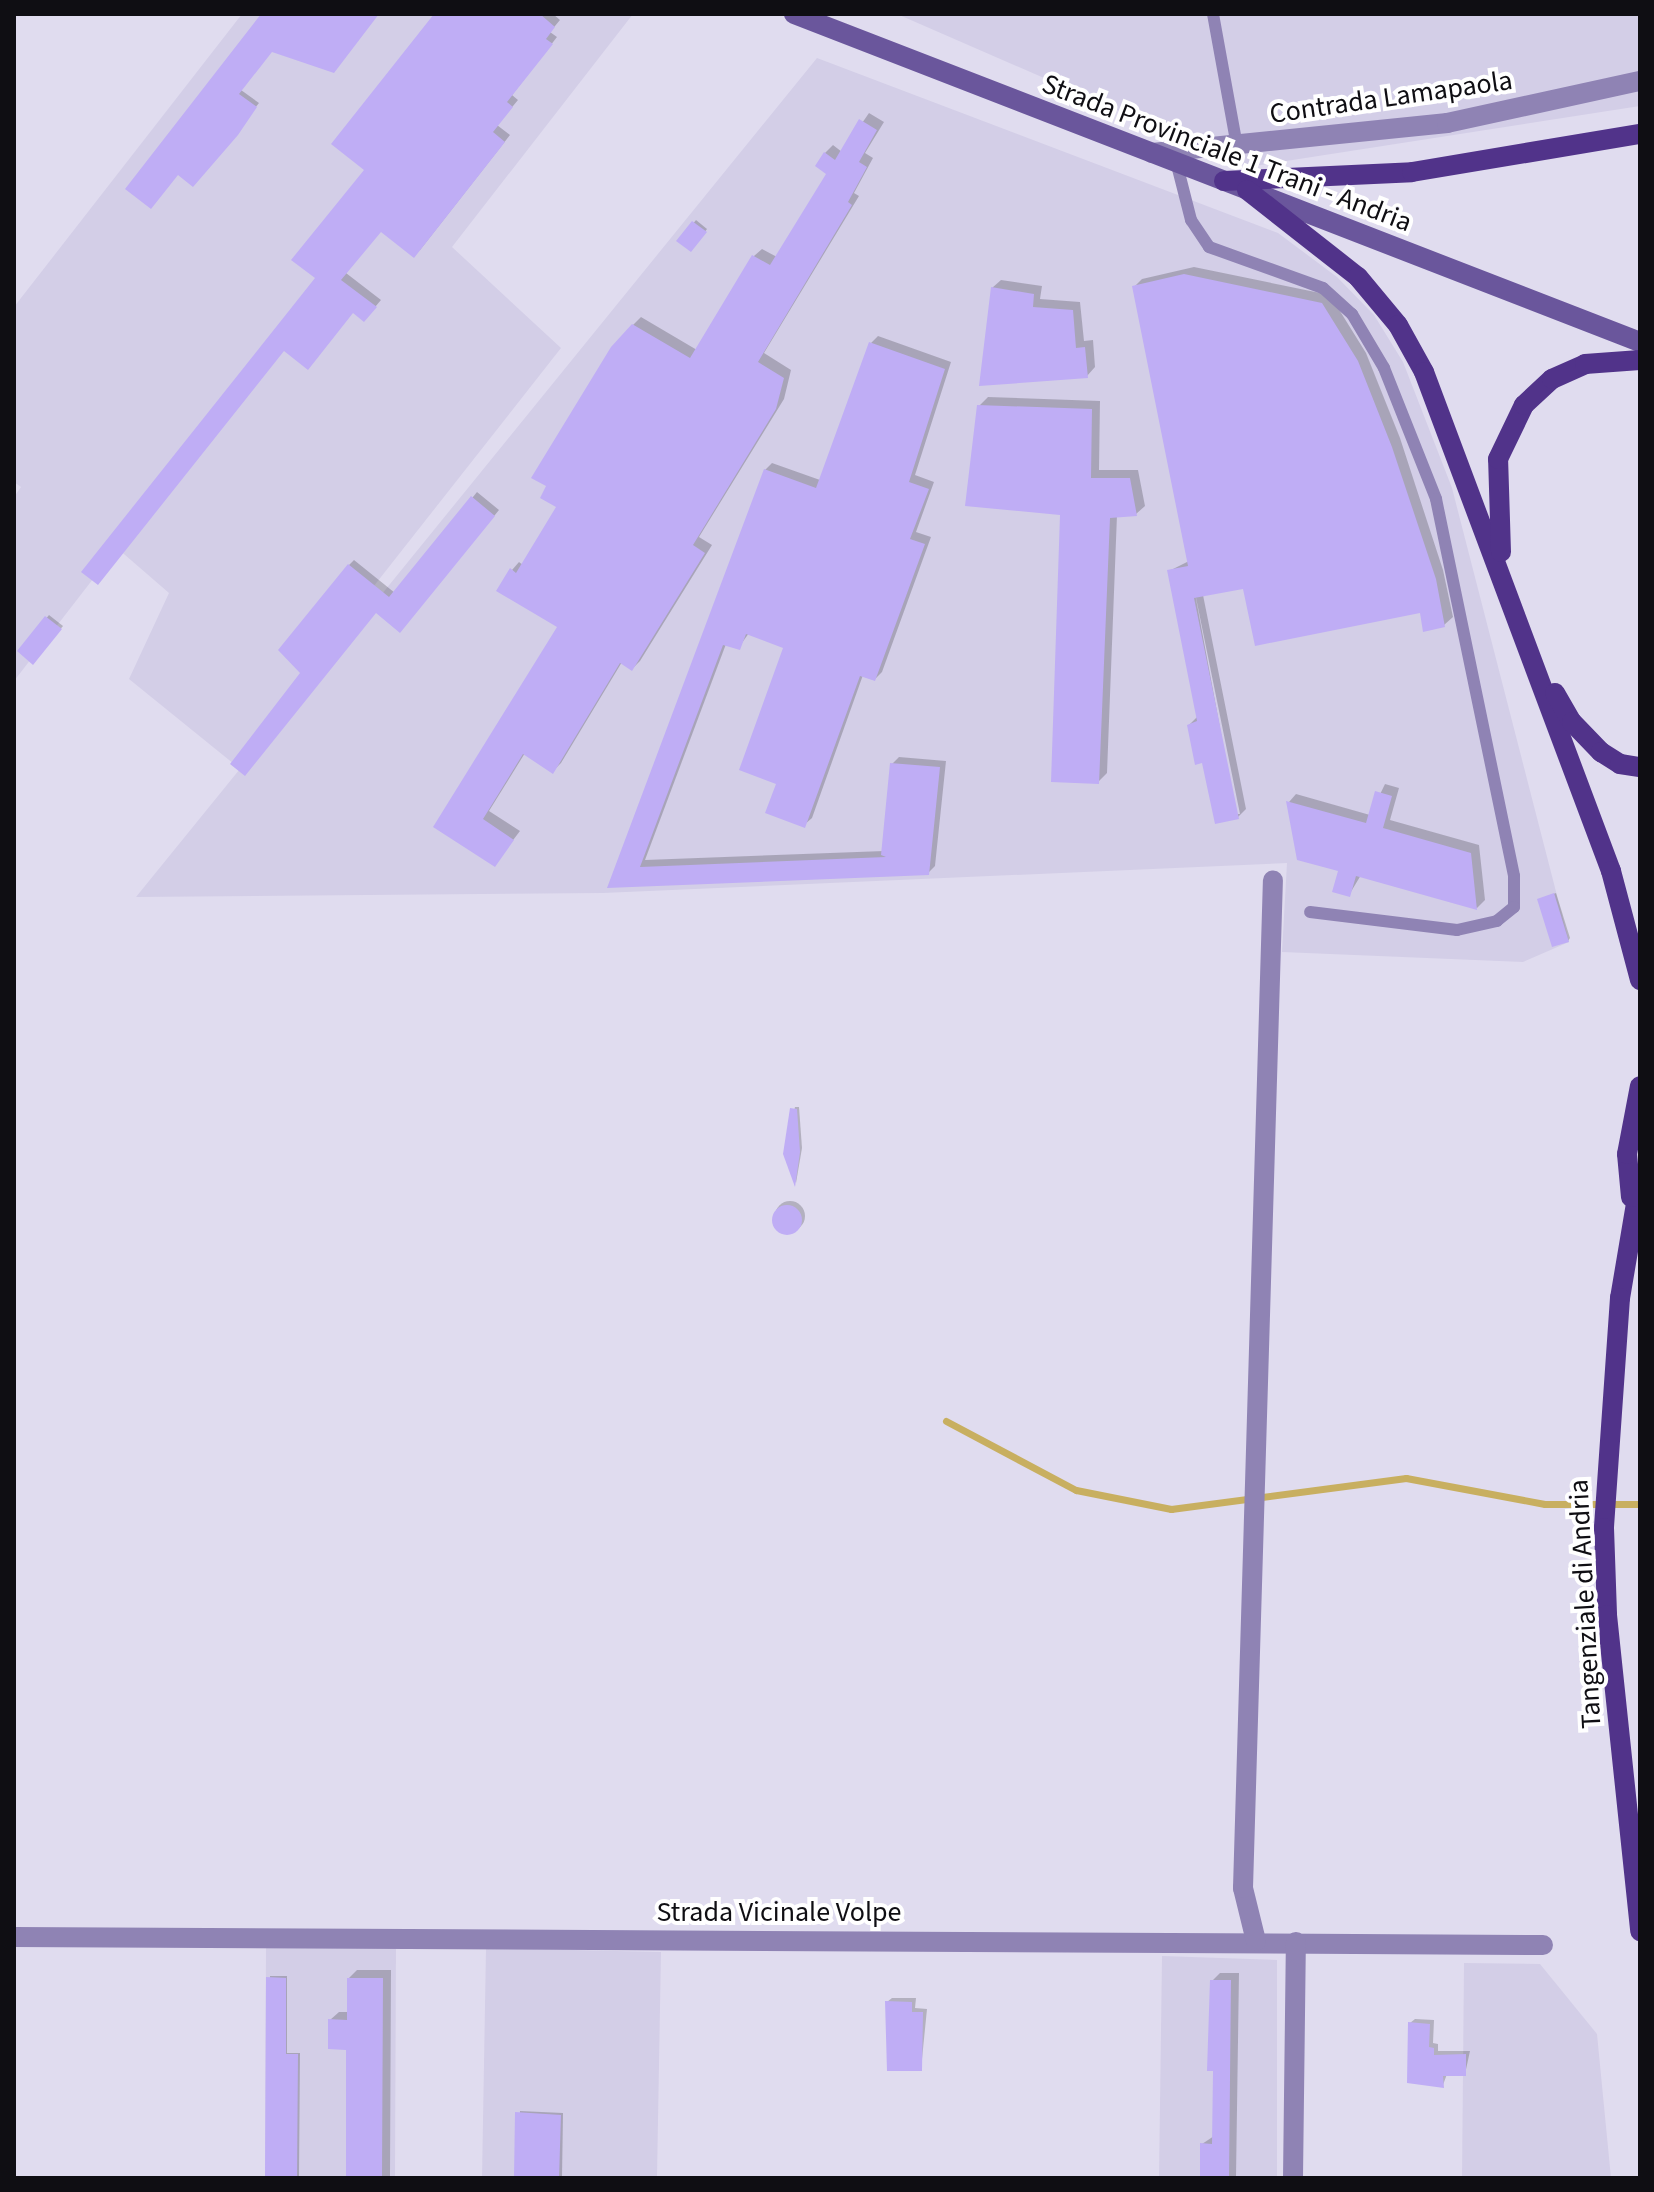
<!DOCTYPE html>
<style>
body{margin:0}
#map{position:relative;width:1654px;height:2192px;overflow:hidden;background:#e0dcef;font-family:"Source Sans 3",sans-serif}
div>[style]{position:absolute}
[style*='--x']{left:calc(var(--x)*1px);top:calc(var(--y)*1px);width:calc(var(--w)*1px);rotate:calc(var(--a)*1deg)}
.built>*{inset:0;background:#d3cee7}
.shadow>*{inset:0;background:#0003}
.round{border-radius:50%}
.stream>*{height:7px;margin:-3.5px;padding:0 3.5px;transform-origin:3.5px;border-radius:3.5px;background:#c8af60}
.building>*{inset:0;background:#bfadf5}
.service>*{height:12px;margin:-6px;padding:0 6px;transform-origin:6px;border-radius:6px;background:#8f83b4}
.minor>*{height:20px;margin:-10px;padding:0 10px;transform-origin:10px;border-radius:10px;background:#8f83b4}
.secondary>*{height:20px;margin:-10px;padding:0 10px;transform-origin:10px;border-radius:10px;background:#6a569c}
.primary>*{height:20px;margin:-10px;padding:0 10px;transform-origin:10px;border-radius:10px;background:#51338a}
span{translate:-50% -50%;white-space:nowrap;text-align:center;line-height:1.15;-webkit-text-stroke:8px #fff;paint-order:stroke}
.street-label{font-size:28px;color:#0f0e13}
.frame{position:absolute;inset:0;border:16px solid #0f0e13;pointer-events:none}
</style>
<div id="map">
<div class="built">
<i style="clip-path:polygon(242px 14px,633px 14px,452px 247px,561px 348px,234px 764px,129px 679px,169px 593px,117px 548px,14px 681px,14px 497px,21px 487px,14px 482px,14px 307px)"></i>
<i style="clip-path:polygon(897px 14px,1640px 14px,1640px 106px,1248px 167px)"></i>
<i style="clip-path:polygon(817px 58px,1278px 233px,1337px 277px,1374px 315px,1403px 362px,1452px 488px,1569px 942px,1523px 962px,1282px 952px,1287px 863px,603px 893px,136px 897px)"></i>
<i style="clip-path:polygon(266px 1942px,396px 1943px,395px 2178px,265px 2178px)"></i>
<i style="clip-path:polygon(486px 1948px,661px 1952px,657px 2178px,482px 2178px)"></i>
<i style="clip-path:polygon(1162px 1956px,1277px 1960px,1277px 2178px,1159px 2178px)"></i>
<i style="clip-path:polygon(1464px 1963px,1540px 1964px,1597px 2034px,1611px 2178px,1462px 2178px)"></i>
</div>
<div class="shadow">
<i style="clip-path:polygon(264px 14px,378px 14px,272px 50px,241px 90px,259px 103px,196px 181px)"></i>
<i style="clip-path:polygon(437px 14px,553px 14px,560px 20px,550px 32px,557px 37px,512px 95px,518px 100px,497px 125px,510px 135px,420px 250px,382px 229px,346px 273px,381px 300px,370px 313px,318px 278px)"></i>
<i style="clip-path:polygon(869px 113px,884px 122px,865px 153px,873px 158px,854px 193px,859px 196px,764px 353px,791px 370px,784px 399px,699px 537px,712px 545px,640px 661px,632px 669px,622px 662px,561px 763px,553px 771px,525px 753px,489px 811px,520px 831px,495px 864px,436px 827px,560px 627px,512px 570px,519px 562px,523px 565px,558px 507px,633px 325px,641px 317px,697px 350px,754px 256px,762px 249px,777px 257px,829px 173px,825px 153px,833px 145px,842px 152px)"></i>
<i style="clip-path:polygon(696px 220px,707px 229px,691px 250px,679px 241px)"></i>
<i style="clip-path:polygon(evenodd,1194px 267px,1330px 295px,1366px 353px,1400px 438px,1443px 570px,1453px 617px,1444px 625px,1425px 629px,1421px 611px,1256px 644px,1245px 586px,1203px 595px,1246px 809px,1238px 817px,1216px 821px,1204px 761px,1196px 762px,1189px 725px,1198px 716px,1169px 571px,1189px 561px,1134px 287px,1142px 279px,1194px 267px,1194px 588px,1240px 814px,1236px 814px,1194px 588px)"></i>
<i style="clip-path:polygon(1001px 280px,1042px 286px,1040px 299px,1080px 302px,1084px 341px,1093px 340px,1095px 367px,1087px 376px,992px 288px)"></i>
<i style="clip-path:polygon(878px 336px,951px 362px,915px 475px,934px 482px,916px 532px,931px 537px,882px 672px,875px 679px,863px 675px,812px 818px,804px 825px,779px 782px,786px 647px,749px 633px,739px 647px,726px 644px,645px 860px,884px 851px,892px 764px,899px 757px,946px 761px,935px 866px,928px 873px,610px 886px,765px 470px,772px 463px,820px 480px,871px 343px)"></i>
<i style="clip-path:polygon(988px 397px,1100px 401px,1099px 470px,1138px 470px,1145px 506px,1136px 514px,1117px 515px,1107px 773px,1098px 782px,1063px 514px,979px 406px)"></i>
<i style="clip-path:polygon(477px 492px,499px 510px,405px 625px,376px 611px,303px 673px,349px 565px,354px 560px,395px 593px)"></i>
<i style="clip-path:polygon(49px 615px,63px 626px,33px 662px,20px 651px)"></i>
<i style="clip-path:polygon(1385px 784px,1399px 788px,1390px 820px,1479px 845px,1485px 900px,1477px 908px,1361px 875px,1349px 895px,1340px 870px,1289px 802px,1296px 794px,1370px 815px)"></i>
<i style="clip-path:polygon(1556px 893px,1570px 938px,1568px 941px,1540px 899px)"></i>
<i style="clip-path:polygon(795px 1107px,799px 1107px,802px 1148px,796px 1183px,785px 1152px)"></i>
<i class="round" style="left:775px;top:1201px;width:30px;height:30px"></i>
<i style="clip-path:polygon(357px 1970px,391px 1970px,390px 2178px,348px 2178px,348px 2048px,330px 2020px,339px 2012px,349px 2012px,349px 1978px)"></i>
<i style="clip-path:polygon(1220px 1973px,1239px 1973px,1236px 2178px,1202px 2178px,1202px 2144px,1214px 2136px,1212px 1981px)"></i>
<i style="clip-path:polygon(270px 1976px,287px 1976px,287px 2053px,300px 2053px,299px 2178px,267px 2178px)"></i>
<i style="clip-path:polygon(892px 1998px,916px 1998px,915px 2008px,927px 2009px,921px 2069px,887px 2002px)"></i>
<i style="clip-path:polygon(1415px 2019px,1434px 2020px,1433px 2043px,1438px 2044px,1438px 2051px,1470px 2051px,1465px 2074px,1447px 2074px,1443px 2085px,1410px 2023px)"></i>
<i style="clip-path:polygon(520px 2111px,563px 2113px,562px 2178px,517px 2178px)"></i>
</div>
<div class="stream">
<i style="--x:946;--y:1421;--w:147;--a:28"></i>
<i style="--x:1076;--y:1490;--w:97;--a:11.3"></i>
<i style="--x:1171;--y:1509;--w:237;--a:-7.5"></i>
<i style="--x:1406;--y:1478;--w:141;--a:10.6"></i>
<i style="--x:1545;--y:1504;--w:95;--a:0"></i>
</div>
<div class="building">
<i style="clip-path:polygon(261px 14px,379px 14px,334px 73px,272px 52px,239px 94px,257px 107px,238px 135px,193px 187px,178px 175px,151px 209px,125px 189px)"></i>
<i style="clip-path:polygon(434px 14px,540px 14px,555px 27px,546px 39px,553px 44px,507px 102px,513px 107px,493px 132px,505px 142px,414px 258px,381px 232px,341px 280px,377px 307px,364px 322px,353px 313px,308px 370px,284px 351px,98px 585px,81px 572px,315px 278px,291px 260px,364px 170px,331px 144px)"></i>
<i style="clip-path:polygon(859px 119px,877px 130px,859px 162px,867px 167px,848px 202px,852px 205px,758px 362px,784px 378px,776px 409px,693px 545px,705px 553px,632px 671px,620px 663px,553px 774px,523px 754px,483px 819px,514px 840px,495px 867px,433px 827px,557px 627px,496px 591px,510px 568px,516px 573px,556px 507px,540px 498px,546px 486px,531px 478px,611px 347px,632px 324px,690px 358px,752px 255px,770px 265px,826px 174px,815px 166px,824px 152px,835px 160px)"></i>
<i style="clip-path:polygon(692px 221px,707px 232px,691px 252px,676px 241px)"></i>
<i style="clip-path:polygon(1184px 274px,1322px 303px,1358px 361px,1392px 447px,1436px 579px,1445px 627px,1423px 632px,1420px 613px,1255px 646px,1243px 589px,1194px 598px,1239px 819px,1215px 824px,1202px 763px,1195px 765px,1187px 725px,1197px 721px,1167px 570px,1188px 566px,1132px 286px)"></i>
<i style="clip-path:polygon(991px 287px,1034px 294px,1033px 307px,1073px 310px,1076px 348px,1085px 347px,1088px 378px,979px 386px)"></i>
<i style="clip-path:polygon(869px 342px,945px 369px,909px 482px,929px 489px,910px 539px,925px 544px,875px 681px,860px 676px,805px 828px,765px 813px,776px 784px,739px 770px,783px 648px,746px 634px,740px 650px,723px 645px,640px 867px,886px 857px,881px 855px,890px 763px,940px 767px,929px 875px,607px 888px,764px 469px,816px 488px)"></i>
<i style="clip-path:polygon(977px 405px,1092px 409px,1091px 478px,1130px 478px,1137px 516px,1110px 518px,1099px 784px,1051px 782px,1060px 515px,965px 506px)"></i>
<i style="clip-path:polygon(471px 496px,495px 516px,400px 633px,376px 613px,245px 776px,230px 764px,300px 673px,278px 650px,348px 564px,389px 597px)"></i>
<i style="clip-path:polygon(45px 616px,62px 629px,33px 665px,17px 651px)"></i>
<i style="clip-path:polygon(1375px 791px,1392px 796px,1383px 828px,1471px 853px,1477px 910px,1356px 876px,1350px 897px,1332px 892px,1338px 871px,1297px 860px,1286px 801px,1366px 823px)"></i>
<i style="clip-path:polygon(1554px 893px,1569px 942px,1552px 947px,1537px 899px)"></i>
<i style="clip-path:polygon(790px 1108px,797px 1109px,800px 1152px,795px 1187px,783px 1154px)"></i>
<i class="round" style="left:772px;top:1205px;width:30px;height:30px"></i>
<i style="clip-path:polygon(266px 1977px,286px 1978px,286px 2054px,298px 2054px,297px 2178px,265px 2178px)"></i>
<i style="clip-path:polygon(347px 1978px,383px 1978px,382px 2178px,346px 2178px,346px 2050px,328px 2049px,328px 2019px,347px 2020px)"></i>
<i style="clip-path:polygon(1210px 1980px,1231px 1980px,1229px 2178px,1200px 2178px,1200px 2143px,1212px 2144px,1213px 2071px,1207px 2071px)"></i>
<i style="clip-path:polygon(885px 2001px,912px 2002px,912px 2012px,923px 2012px,922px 2071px,887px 2071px)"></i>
<i style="clip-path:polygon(1408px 2022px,1430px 2024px,1429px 2047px,1434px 2048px,1434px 2055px,1466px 2054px,1466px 2076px,1443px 2076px,1444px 2088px,1407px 2083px)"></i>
<i style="clip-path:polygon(515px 2112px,561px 2115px,559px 2178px,514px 2178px)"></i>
</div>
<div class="service">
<i style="--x:1213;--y:14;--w:134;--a:79.7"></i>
<i style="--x:1177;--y:165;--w:57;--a:75.7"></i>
<i style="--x:1191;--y:220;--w:32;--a:56"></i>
<i style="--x:1209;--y:247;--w:121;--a:19.8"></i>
<i style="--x:1323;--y:288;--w:39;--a:42"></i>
<i style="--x:1352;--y:314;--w:63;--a:59.3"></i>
<i style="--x:1384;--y:368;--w:141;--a:68.3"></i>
<i style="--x:1436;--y:499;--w:385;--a:78.3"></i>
<i style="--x:1514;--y:876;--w:31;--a:90"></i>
<i style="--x:1514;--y:907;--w:22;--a:141"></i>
<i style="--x:1497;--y:921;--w:41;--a:167.3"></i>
<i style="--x:1457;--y:930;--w:148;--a:-173"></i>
</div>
<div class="minor">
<i style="--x:1152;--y:153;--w:297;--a:-5.8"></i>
<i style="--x:1447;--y:123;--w:198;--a:-12.3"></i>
<i style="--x:14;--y:1937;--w:1529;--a:0.3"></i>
<i style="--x:1256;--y:1941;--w:55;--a:-103.8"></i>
<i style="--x:1243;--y:1888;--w:1008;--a:-88.3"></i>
<i style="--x:1293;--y:2178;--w:236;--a:-89.3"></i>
</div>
<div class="secondary">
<i style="--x:794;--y:14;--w:907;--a:21.19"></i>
</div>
<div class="primary">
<i style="--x:1224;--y:181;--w:188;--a:-2.7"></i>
<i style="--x:1412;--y:172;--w:231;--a:-9.5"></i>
<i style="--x:1247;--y:190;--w:141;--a:38.1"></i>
<i style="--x:1358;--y:277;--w:62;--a:50.2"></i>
<i style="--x:1398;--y:325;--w:54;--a:61"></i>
<i style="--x:1424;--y:372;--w:533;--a:69.46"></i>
<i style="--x:1611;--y:871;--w:113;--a:75.1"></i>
<i style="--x:1501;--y:552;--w:93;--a:-91.8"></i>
<i style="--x:1498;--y:459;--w:60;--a:-64.3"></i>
<i style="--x:1524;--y:405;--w:38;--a:-43"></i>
<i style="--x:1552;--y:379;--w:36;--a:-24"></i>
<i style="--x:1585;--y:364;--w:55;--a:-4.2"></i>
<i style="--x:1555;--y:693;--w:34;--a:60"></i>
<i style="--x:1572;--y:722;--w:42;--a:46"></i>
<i style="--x:1601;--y:752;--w:22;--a:32"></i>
<i style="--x:1620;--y:764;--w:20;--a:9"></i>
<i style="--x:1640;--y:1180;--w:120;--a:99.6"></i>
<i style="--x:1620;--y:1298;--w:231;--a:94"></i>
<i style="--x:1604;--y:1528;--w:87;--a:88"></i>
<i style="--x:1607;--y:1615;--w:318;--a:84"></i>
<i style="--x:1631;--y:1197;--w:43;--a:-95.3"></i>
<i style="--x:1627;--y:1154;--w:69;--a:-79.2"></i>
</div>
<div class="street-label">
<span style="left:1391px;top:97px;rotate:-8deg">Contrada Lamapaola</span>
<span style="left:1227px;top:153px;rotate:21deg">Strada Provinciale 1 Trani - Andria</span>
<span style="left:1585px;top:1604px;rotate:-93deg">Tangenziale di Andria</span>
<span style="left:779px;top:1912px">Strada Vicinale Volpe</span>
</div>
<div class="frame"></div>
</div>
